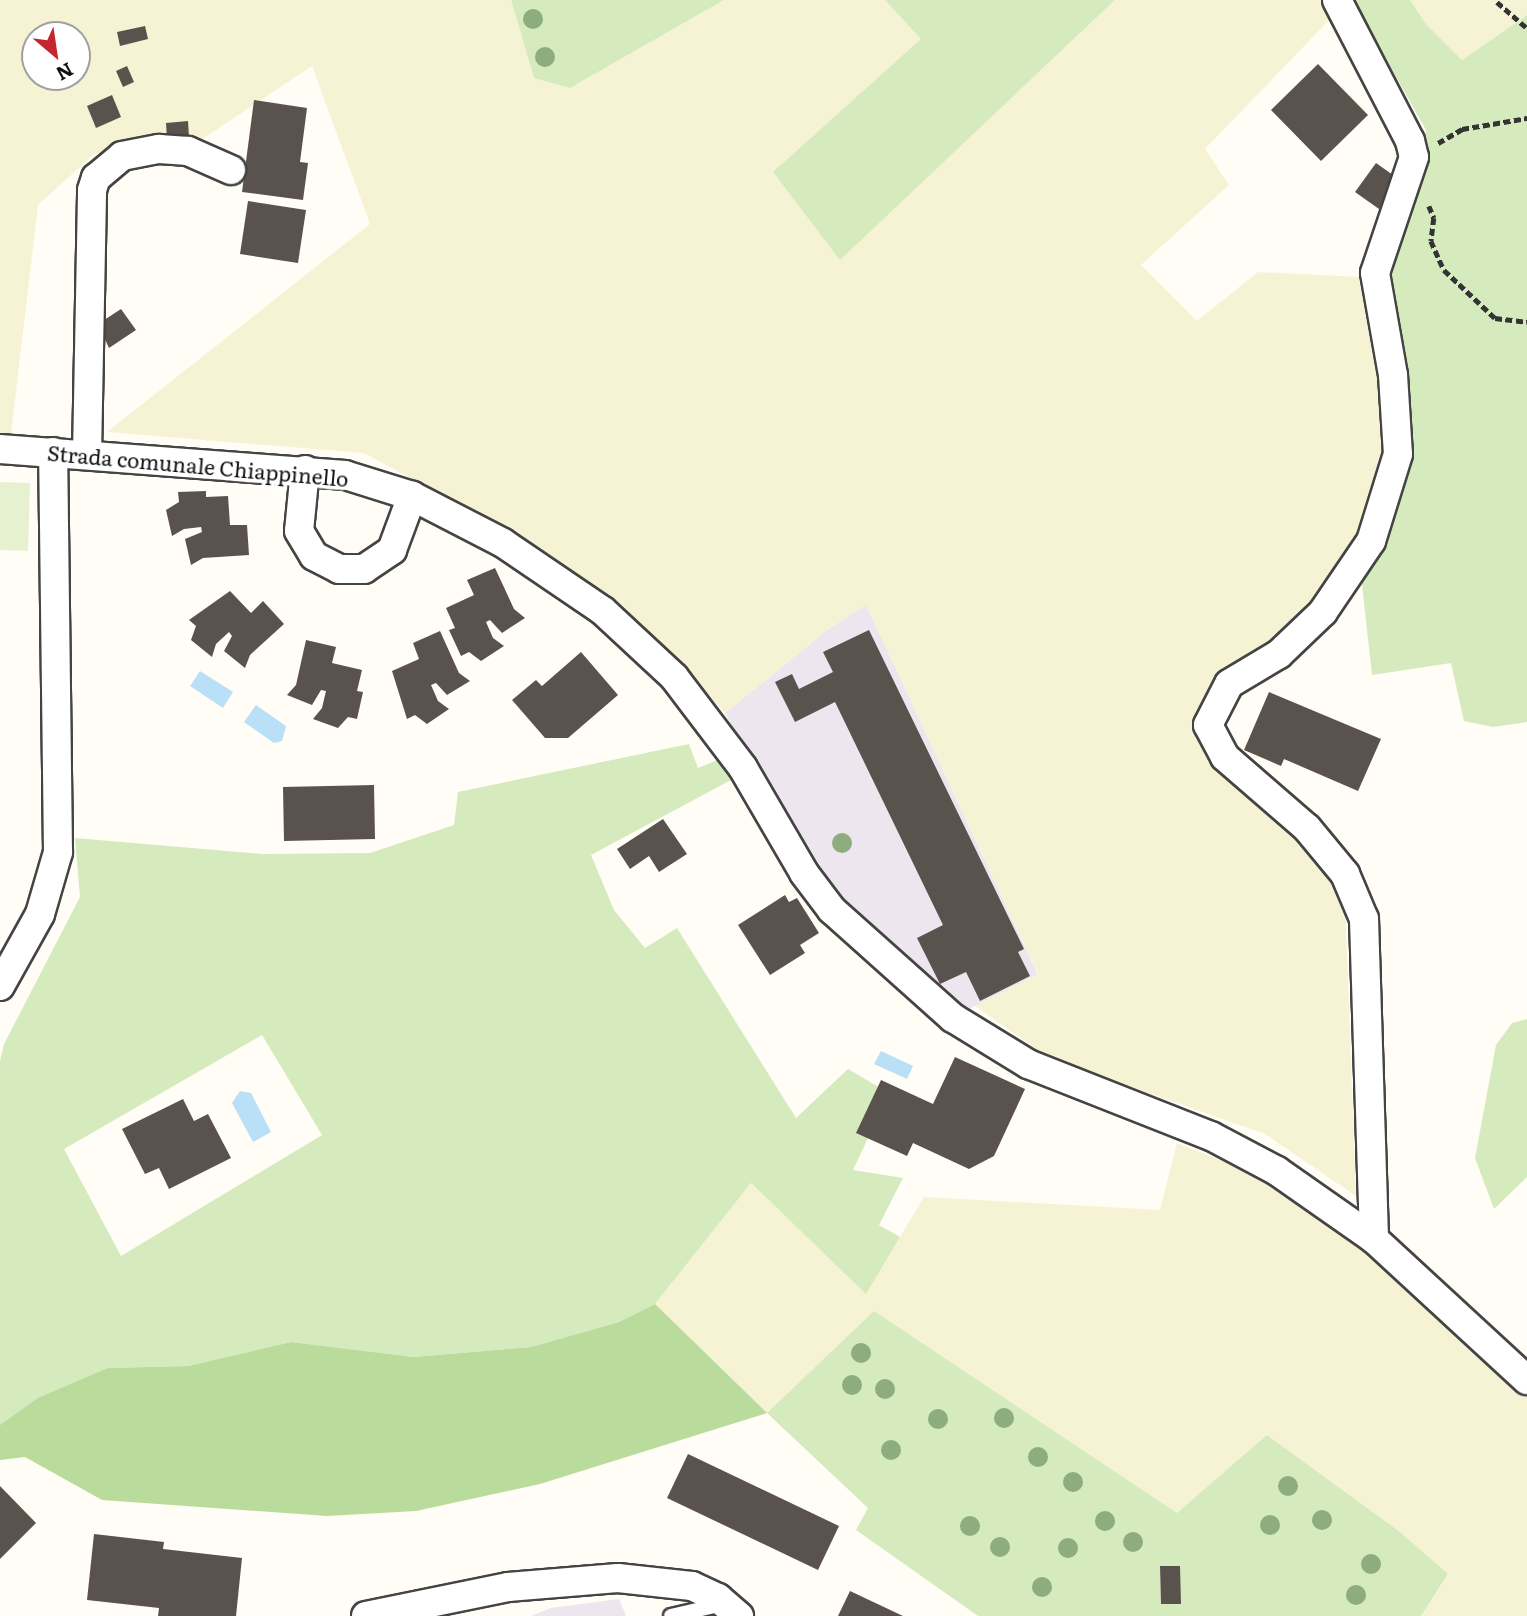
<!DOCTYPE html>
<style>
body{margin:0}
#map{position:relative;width:1527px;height:1616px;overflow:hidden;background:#fffdf5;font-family:Literata,serif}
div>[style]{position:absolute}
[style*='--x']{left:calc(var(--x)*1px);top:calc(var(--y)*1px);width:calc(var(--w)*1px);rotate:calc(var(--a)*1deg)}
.industrial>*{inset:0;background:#eee6ef}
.farmland>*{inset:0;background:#f6f3d4}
.green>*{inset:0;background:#d5ebbd}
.forest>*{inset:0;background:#b9dc9c}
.pitch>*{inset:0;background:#e6f2cf}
.water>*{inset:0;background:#b9e0f7}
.building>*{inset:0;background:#5a524d}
.path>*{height:4.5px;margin-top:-2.25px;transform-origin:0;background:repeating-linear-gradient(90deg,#333 0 7px,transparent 0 10.5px)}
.roads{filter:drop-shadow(2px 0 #444) drop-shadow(-2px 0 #444) drop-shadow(0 2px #444) drop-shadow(0 -2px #444)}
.lane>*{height:14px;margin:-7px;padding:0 7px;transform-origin:7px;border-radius:7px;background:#fff}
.street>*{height:28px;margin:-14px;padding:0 14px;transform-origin:14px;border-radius:14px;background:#fff}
.trees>*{width:20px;height:20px;margin:-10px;border-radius:50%;background:#8dad7f}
span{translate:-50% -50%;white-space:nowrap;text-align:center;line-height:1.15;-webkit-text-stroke:7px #fff;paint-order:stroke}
.street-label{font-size:21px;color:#111}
.north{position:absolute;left:21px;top:21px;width:70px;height:70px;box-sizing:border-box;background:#fff;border:2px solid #a0a0a0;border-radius:50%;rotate:151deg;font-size:19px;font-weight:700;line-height:28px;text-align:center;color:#111}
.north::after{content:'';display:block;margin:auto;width:24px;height:32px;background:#c4262e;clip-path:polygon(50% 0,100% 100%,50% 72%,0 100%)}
</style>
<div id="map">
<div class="industrial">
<i style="clip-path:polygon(866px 604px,1038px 975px,959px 1014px,812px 875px,725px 713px,827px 630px)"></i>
<i style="clip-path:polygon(619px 1599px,626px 1616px,531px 1616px,551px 1608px)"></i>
</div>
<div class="farmland">
<i style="clip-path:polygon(evenodd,0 0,511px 0,534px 77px,570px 88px,724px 0,885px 0,922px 39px,774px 172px,840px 259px,1115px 0,1324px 0,1333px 16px,1205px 149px,1229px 185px,1141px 265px,1197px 321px,1258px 272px,1362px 277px,1377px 379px,1382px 458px,1357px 539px,1282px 639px,1226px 673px,1195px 720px,1216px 760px,1302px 846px,1345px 902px,1356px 1196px,1265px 1134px,1049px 1058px,975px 1006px,1038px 974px,866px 605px,827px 630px,725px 713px,634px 619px,526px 541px,364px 453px,107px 432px,370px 224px,312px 66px,195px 144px,130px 144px,93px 155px,38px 205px,11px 434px,0 433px,0 0,35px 35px,77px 35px,77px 77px,35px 77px,35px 35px)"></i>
<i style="clip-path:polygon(1410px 0,1527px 0,1527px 15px,1462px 60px,1426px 24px)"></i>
<i style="clip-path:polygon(1177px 1143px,1253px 1173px,1372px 1258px,1527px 1395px,1527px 1616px,1421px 1616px,1448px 1575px,1177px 1513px,874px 1312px,767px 1413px,655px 1304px,751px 1183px,866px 1293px,924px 1197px,1160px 1210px)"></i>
</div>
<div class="green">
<i style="clip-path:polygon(511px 0,724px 0,570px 88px,534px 78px)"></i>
<i style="clip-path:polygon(885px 0,1115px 0,840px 260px,773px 172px,921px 39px)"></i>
<i style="clip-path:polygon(1324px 0,1410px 0,1426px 24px,1462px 60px,1527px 15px,1527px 722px,1493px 727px,1464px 721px,1451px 663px,1372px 675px,1357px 539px,1382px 458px,1377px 379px,1362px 277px,1412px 194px,1426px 130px,1377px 43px,1333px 16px)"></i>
<i style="clip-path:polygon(evenodd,689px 744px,698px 768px,720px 759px,731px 780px,591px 855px,614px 910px,645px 948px,677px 928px,796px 1118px,848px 1069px,889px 1093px,853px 1170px,903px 1178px,879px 1225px,900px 1237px,866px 1294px,751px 1183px,655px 1304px,619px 1322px,531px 1347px,414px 1357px,291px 1342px,188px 1366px,108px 1368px,0 1425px,0 1061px,4px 1044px,80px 897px,75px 838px,263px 854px,370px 853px,454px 825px,458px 792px,689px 744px,262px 1035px,322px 1135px,121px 1256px,64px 1149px,262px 1035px)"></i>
<i style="clip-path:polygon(1527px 1019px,1527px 1177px,1494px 1209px,1475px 1158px,1496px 1045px,1512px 1023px)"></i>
<i style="clip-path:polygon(evenodd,874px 1311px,1177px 1513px,1267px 1435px,1400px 1532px,1448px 1574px,1421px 1616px,978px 1616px,856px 1530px,868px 1508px,767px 1413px,874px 1311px,1160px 1567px,1181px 1604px,1161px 1604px,1160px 1567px)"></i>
</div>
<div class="forest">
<i style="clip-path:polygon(655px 1304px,767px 1413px,540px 1484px,416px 1511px,327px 1516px,102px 1500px,25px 1457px,0 1460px,0 1425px,38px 1398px,108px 1368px,188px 1366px,291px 1342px,414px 1357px,531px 1347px,619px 1322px)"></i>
</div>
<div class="pitch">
<i style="clip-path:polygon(0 482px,30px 483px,28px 551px,0 550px)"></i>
</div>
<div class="water">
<i style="clip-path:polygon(200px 671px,233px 692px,223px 708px,190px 686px)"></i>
<i style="clip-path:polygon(256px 705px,286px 726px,282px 741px,274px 743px,244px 722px)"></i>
<i style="clip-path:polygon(881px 1051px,913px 1066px,907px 1079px,874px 1064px)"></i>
<i style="clip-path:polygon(240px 1091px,251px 1093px,271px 1132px,253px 1142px,232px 1103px)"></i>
</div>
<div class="building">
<i style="clip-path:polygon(145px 26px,148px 39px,120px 46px,117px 32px)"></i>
<i style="clip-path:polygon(1318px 64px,1368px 115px,1321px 161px,1271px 110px)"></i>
<i style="clip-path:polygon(127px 66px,134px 82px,123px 87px,116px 71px)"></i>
<i style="clip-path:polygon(112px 95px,121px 117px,96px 128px,87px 106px)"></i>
<i style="clip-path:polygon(254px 100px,307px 108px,300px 162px,308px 163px,303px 200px,242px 192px)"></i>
<i style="clip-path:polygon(188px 121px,189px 137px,167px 139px,166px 123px)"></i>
<i style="clip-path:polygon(1376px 163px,1400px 180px,1379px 209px,1355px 192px)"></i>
<i style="clip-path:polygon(248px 201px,306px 210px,298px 263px,240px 254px)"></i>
<i style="clip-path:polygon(121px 309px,136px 330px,109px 348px,98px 324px)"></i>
<i style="clip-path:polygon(206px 491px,206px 497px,228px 496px,230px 525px,247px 525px,249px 555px,203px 558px,191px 565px,185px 539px,202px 532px,201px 527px,184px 529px,172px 536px,166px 510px,179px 502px,178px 492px)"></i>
<i style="clip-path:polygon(495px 568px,514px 609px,525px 618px,502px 633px,490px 620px,486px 622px,493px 638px,504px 646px,481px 661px,469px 652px,461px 656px,449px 630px,455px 628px,446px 608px,474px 595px,467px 580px)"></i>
<i style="clip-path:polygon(230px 591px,251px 613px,263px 601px,284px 624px,250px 655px,245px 668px,224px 651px,232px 636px,229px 632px,216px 644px,212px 657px,191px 640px,196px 626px,189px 620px)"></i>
<i style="clip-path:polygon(869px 630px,1024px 949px,1018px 952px,1030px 976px,980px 1001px,966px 972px,940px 984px,917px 938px,943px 925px,835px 702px,795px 722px,775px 682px,792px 674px,799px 689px,833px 672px,823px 652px)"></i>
<i style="clip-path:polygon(440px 631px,459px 673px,470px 681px,447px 695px,436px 683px,431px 685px,438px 701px,449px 709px,427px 724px,415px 715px,407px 719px,392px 671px,419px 659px,413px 643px)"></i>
<i style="clip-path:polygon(306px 640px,336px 647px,332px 663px,362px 670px,357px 691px,363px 692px,357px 719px,348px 717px,338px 728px,313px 719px,322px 708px,326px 691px,321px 690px,312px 705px,287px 695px,296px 685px)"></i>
<i style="clip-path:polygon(581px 652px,618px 695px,568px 738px,545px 738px,512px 700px,536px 680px,542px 686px)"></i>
<i style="clip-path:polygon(1269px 692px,1381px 739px,1358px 791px,1284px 759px,1281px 766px,1244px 750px)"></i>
<i style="clip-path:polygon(374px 785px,375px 839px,284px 841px,283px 787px)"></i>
<i style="clip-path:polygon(663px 819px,687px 854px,659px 872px,649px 856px,630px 869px,617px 849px)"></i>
<i style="clip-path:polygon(785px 895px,789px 902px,797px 898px,819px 933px,800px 945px,805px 953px,770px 975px,738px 925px)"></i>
<i style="clip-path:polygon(955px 1057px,1025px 1089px,994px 1156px,969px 1169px,913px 1143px,907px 1156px,856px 1133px,881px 1080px,933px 1104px)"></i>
<i style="clip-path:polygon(183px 1099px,194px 1121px,208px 1114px,231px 1158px,169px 1189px,159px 1168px,145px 1174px,122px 1129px)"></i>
<i style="clip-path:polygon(688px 1454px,839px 1526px,818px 1570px,667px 1498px)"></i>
<i style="clip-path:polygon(0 1486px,36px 1523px,0 1559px)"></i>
<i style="clip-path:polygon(94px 1534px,164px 1542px,163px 1549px,242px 1558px,236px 1616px,158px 1616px,159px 1608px,87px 1600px)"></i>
<i style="clip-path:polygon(1160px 1566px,1180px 1566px,1181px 1604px,1161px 1604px)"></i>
<i style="clip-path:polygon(850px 1591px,903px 1616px,838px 1616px)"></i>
</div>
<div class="path">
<i style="--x:1497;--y:2;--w:40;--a:41"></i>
<i style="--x:1438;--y:143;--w:28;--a:-30"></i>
<i style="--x:1462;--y:129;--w:66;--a:-9.6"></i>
<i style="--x:1429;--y:206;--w:13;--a:67"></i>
<i style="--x:1434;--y:218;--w:23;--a:97"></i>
<i style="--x:1431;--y:241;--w:32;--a:66"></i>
<i style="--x:1444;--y:270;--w:70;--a:43.3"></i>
<i style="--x:1495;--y:318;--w:32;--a:7"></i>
</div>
<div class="roads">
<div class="lane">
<i style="--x:671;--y:1616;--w:53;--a:-13"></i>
</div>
<div class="street">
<i style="--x:1337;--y:0;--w:159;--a:62.6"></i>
<i style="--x:1410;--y:141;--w:16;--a:76"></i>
<i style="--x:1414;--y:157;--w:122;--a:108.6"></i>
<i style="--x:1375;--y:273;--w:104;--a:80"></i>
<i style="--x:1393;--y:375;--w:79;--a:86.4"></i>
<i style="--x:1398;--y:454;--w:91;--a:107.2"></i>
<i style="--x:1371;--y:541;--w:86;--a:124.1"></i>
<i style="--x:1323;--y:612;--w:61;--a:136.3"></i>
<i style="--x:1279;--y:654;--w:58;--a:149"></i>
<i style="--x:1229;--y:684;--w:46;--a:117.1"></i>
<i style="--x:1208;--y:725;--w:36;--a:62"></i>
<i style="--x:1225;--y:757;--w:108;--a:40.9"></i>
<i style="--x:1307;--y:828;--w:60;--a:50.4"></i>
<i style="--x:1345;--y:874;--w:49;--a:67.1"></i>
<i style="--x:1364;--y:919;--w:320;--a:88.2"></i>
<i style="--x:0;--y:449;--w:346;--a:4.3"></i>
<i style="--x:345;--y:475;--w:70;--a:17.4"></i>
<i style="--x:412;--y:496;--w:102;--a:27.3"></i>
<i style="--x:503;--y:543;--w:121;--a:34.2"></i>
<i style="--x:603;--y:611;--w:97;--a:42.9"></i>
<i style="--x:674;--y:677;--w:114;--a:52.8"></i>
<i style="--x:743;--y:768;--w:121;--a:59.8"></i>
<i style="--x:804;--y:873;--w:46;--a:52.9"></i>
<i style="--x:832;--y:910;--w:162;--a:41.8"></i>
<i style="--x:953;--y:1018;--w:88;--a:31.5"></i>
<i style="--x:1028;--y:1064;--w:197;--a:21.5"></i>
<i style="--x:1211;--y:1136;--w:75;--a:27.9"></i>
<i style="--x:1277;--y:1171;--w:118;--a:35"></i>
<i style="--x:1374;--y:1239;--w:208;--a:42.7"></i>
<i style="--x:87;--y:455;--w:265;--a:-88.9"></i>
<i style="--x:92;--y:190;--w:13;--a:-72"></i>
<i style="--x:96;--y:178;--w:34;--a:-40"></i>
<i style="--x:122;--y:156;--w:38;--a:-11"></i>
<i style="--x:159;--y:149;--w:29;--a:4"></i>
<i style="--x:188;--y:151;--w:47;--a:23.8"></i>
<i style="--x:305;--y:470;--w:61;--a:95.6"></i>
<i style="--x:299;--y:531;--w:29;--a:59"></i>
<i style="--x:314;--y:556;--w:28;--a:27"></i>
<i style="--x:339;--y:569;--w:25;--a:0"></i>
<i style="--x:364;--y:569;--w:34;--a:-34"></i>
<i style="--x:392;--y:550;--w:58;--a:-69.7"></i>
<i style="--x:0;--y:986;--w:82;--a:-60.9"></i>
<i style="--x:40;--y:914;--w:65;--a:-73.8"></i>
<i style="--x:58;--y:852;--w:400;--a:-90.7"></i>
<i style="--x:366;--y:1616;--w:145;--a:-11.5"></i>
<i style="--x:508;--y:1587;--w:110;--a:-4.7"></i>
<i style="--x:618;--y:1578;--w:74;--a:6.2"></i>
<i style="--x:692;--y:1586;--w:29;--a:25"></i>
<i style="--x:718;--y:1598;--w:28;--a:41"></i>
</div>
</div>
<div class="trees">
<i style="left:533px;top:19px"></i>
<i style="left:545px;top:57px"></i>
<i style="left:842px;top:843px"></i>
<i style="left:861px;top:1353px"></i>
<i style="left:852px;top:1385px"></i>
<i style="left:885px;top:1389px"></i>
<i style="left:1004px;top:1418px"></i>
<i style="left:938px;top:1419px"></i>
<i style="left:891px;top:1450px"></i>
<i style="left:1038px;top:1457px"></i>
<i style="left:1073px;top:1482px"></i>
<i style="left:1288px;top:1486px"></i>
<i style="left:1322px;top:1520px"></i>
<i style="left:1105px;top:1521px"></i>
<i style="left:1270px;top:1525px"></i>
<i style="left:970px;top:1526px"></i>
<i style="left:1133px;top:1542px"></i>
<i style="left:1000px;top:1547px"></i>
<i style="left:1068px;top:1548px"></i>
<i style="left:1371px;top:1564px"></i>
<i style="left:1042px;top:1587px"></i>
<i style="left:1356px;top:1595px"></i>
</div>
<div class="street-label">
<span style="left:198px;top:465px;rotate:5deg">Strada comunale Chiappinello</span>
</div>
<div class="north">N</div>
</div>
